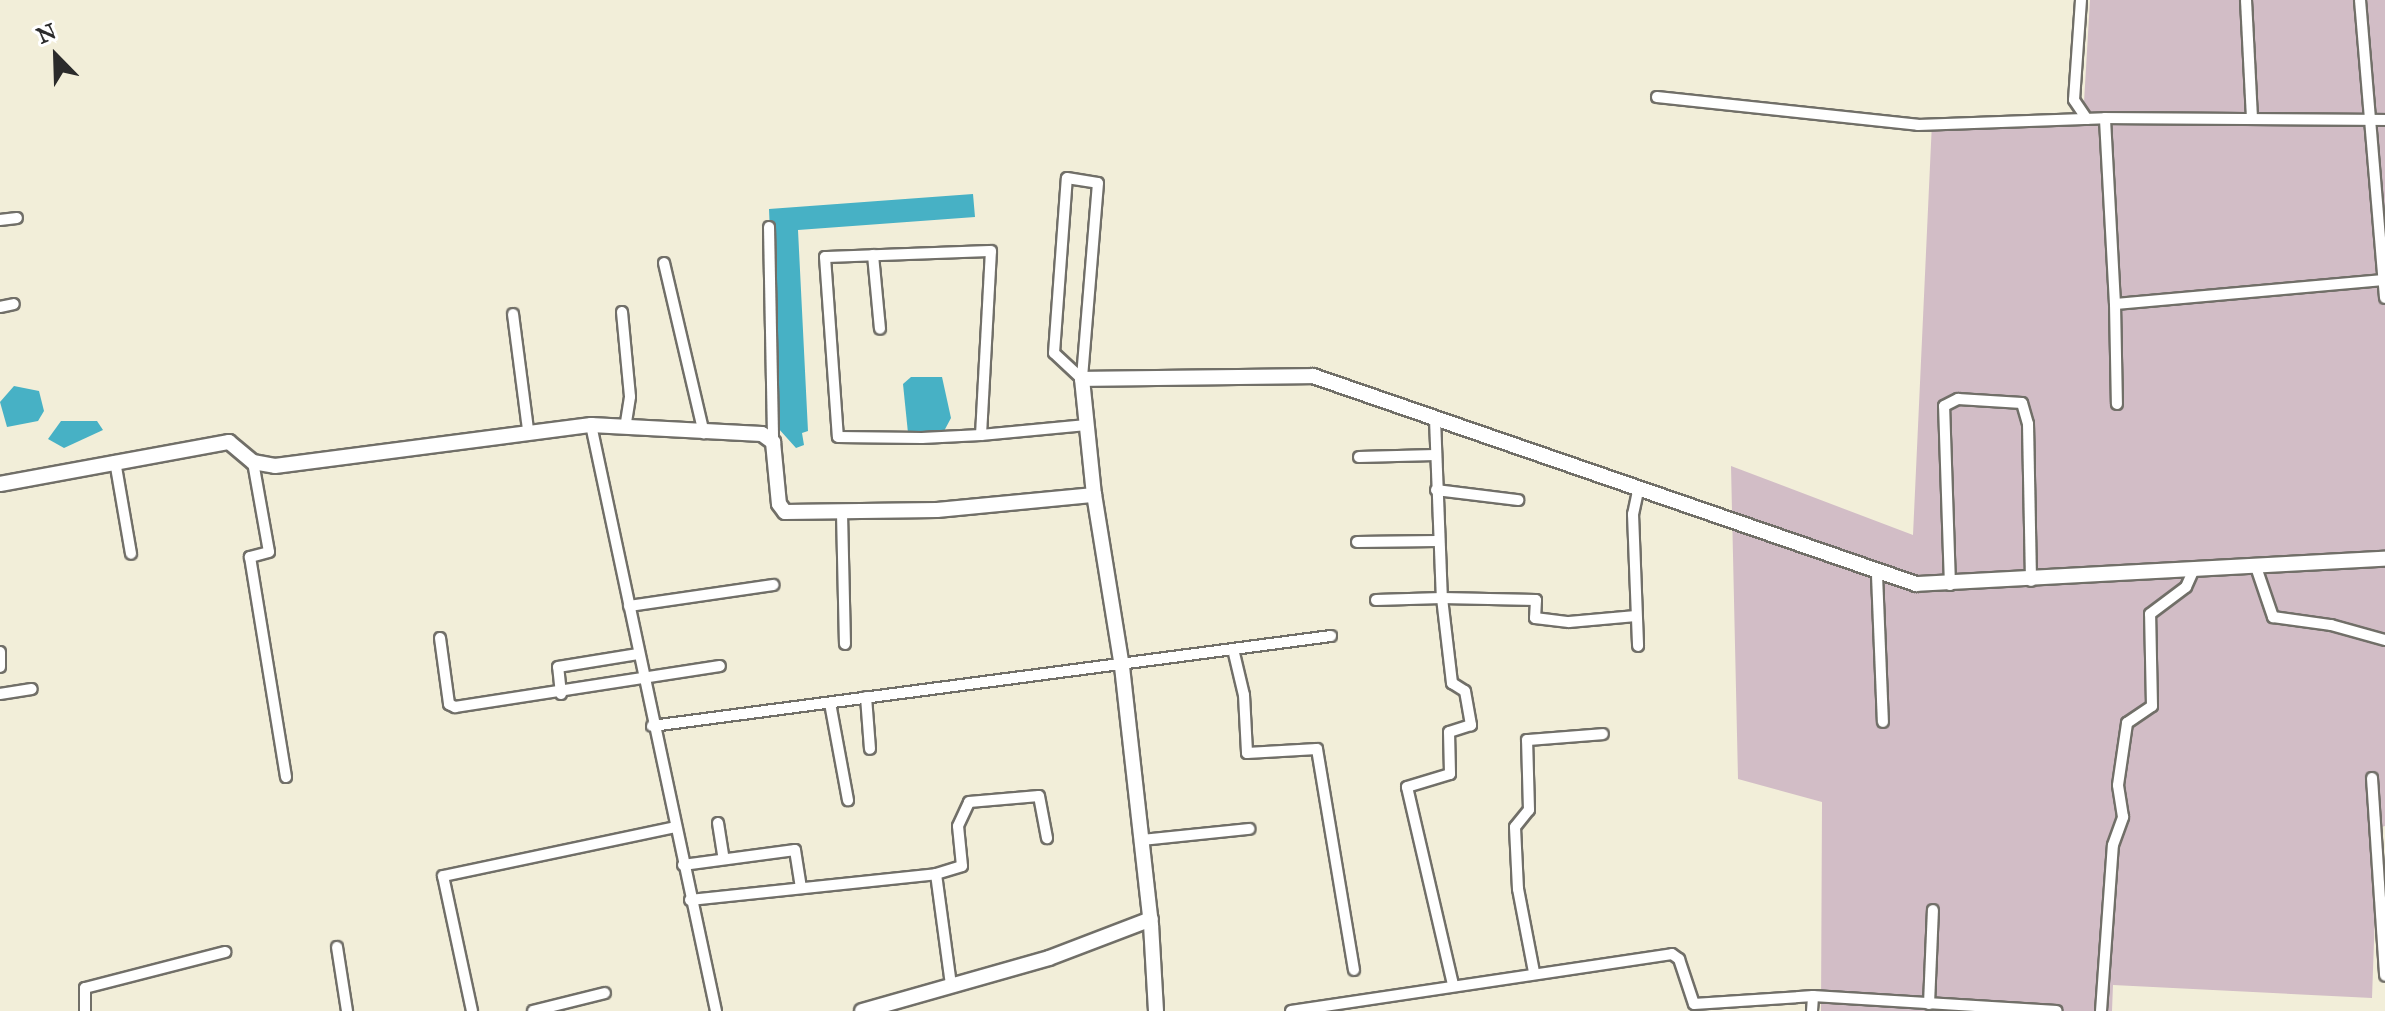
<!DOCTYPE html>
<style>
body{margin:0}
#map{position:relative;width:2385px;height:1011px;overflow:hidden;background:#f2eed9;font-family:"IM FELL Great Primer",serif}
div>[style]{position:absolute}
[style*='--x']{left:calc(var(--x)*1px);top:calc(var(--y)*1px);width:calc(var(--w)*1px);rotate:calc(var(--a)*1deg)}
.industrial>*{inset:0;background:#d2bdc6}
.water>*{inset:0;background:#47b1c5}
.roads{filter:drop-shadow(2px 0 #716f68) drop-shadow(-2px 0 #716f68) drop-shadow(0 2px #716f68) drop-shadow(0 -2px #716f68)}
.street>*{height:10px;margin:-5px;padding:0 5px;transform-origin:5px;border-radius:5px;background:#fff}
.secondary>*{height:14px;margin:-7px;padding:0 7px;transform-origin:7px;border-radius:7px;background:#fff}
span{translate:-50% -50%;white-space:nowrap;text-align:center;line-height:1.15;-webkit-text-stroke:8px #fff;paint-order:stroke}
.north{position:absolute;left:16px;top:16px;width:80px;height:80px;-webkit-text-stroke:6px #fff;paint-order:stroke;rotate:337deg;font-size:22px;font-weight:700;line-height:32px;text-align:center;color:#2b2b2b}
.north::after{content:'';display:block;margin:auto;width:28px;height:36px;background:#2b2b2b;clip-path:polygon(50% 0,100% 100%,50% 72%,0 100%)}
</style>
<div id="map">
<div class="industrial">
<i style="clip-path:polygon(2090px 0,2385px 0,2385px 826px,2378px 828px,2372px 998px,2113px 985px,2112px 1011px,1821px 1011px,1822px 802px,1738px 779px,1731px 466px,1913px 535px,1932px 122px,2083px 119px)"></i>
</div>
<div class="water">
<i style="clip-path:polygon(973px 194px,975px 217px,798px 230px,808px 431px,802px 433px,804px 445px,796px 448px,778px 428px,769px 209px)"></i>
<i style="clip-path:polygon(911px 377px,942px 377px,951px 418px,943px 433px,908px 433px,903px 384px)"></i>
<i style="clip-path:polygon(14px 386px,39px 391px,44px 411px,38px 421px,7px 427px,0 402px)"></i>
<i style="clip-path:polygon(61px 421px,97px 421px,103px 430px,64px 448px,48px 439px)"></i>
</div>
<div class="roads">
<div class="street">
<i style="--x:2081;--y:0;--w:100;--a:94"></i>
<i style="--x:2074;--y:100;--w:23;--a:56"></i>
<i style="--x:2246;--y:0;--w:119;--a:87.1"></i>
<i style="--x:2360;--y:0;--w:299;--a:85.2"></i>
<i style="--x:1657;--y:97;--w:262;--a:6.1"></i>
<i style="--x:1918;--y:125;--w:187;--a:-2.1"></i>
<i style="--x:1067;--y:178;--w:31;--a:9"></i>
<i style="--x:1098;--y:183;--w:197;--a:94.7"></i>
<i style="--x:1082;--y:379;--w:38;--a:-137"></i>
<i style="--x:1054;--y:353;--w:175;--a:-85.8"></i>
<i style="--x:0;--y:220;--w:17;--a:-7"></i>
<i style="--x:769;--y:227;--w:215;--a:88.9"></i>
<i style="--x:873;--y:255;--w:74;--a:84.6"></i>
<i style="--x:664;--y:263;--w:175;--a:76.8"></i>
<i style="--x:2384;--y:280;--w:270;--a:174.9"></i>
<i style="--x:2115;--y:304;--w:186;--a:-93.1"></i>
<i style="--x:2105;--y:118;--w:280;--a:0.4"></i>
<i style="--x:2115;--y:304;--w:100;--a:88.9"></i>
<i style="--x:0;--y:307;--w:14;--a:-12"></i>
<i style="--x:622;--y:312;--w:85;--a:84.6"></i>
<i style="--x:630;--y:397;--w:30;--a:99"></i>
<i style="--x:513;--y:314;--w:117;--a:82.6"></i>
<i style="--x:1435;--y:419;--w:179;--a:87.8"></i>
<i style="--x:1442;--y:598;--w:94;--a:1.2"></i>
<i style="--x:1536;--y:600;--w:18;--a:93"></i>
<i style="--x:1535;--y:618;--w:34;--a:7"></i>
<i style="--x:1569;--y:622;--w:67;--a:-5.1"></i>
<i style="--x:591;--y:425;--w:599;--a:77.96"></i>
<i style="--x:981;--y:435;--w:184;--a:-86.9"></i>
<i style="--x:991;--y:251;--w:166;--a:177.9"></i>
<i style="--x:825;--y:257;--w:180;--a:85.9"></i>
<i style="--x:838;--y:437;--w:84;--a:0.7"></i>
<i style="--x:922;--y:438;--w:59;--a:-2.9"></i>
<i style="--x:981;--y:435;--w:106;--a:-5.4"></i>
<i style="--x:1359;--y:457;--w:76;--a:-1.5"></i>
<i style="--x:115;--y:461;--w:94;--a:80.2"></i>
<i style="--x:253;--y:462;--w:91;--a:79.9"></i>
<i style="--x:269;--y:552;--w:20;--a:165"></i>
<i style="--x:250;--y:557;--w:223;--a:80.7"></i>
<i style="--x:1436;--y:490;--w:83;--a:7"></i>
<i style="--x:1638;--y:491;--w:24;--a:102"></i>
<i style="--x:1633;--y:514;--w:132;--a:87.8"></i>
<i style="--x:842;--y:513;--w:131;--a:88.7"></i>
<i style="--x:1357;--y:542;--w:80;--a:-0.7"></i>
<i style="--x:2256;--y:567;--w:53;--a:71.2"></i>
<i style="--x:2273;--y:617;--w:59;--a:7.9"></i>
<i style="--x:2331;--y:625;--w:56;--a:15.5"></i>
<i style="--x:1877;--y:575;--w:147;--a:87.7"></i>
<i style="--x:1950;--y:585;--w:179;--a:-91.9"></i>
<i style="--x:1944;--y:406;--w:16;--a:-27"></i>
<i style="--x:1958;--y:399;--w:64;--a:3.6"></i>
<i style="--x:2022;--y:403;--w:22;--a:74"></i>
<i style="--x:2028;--y:424;--w:157;--a:88.9"></i>
<i style="--x:1376;--y:600;--w:66;--a:-1.7"></i>
<i style="--x:1442;--y:598;--w:86;--a:83.3"></i>
<i style="--x:1452;--y:683;--w:15;--a:32"></i>
<i style="--x:1465;--y:691;--w:35;--a:80"></i>
<i style="--x:1471;--y:725;--w:23;--a:162"></i>
<i style="--x:1449;--y:732;--w:42;--a:88.6"></i>
<i style="--x:1450;--y:774;--w:45;--a:163.2"></i>
<i style="--x:1407;--y:787;--w:203;--a:76.9"></i>
<i style="--x:629;--y:606;--w:146;--a:-8.3"></i>
<i style="--x:440;--y:638;--w:67;--a:82.2"></i>
<i style="--x:449;--y:704;--w:7;--a:27"></i>
<i style="--x:455;--y:707;--w:268;--a:-8.8"></i>
<i style="--x:1233;--y:649;--w:47;--a:76.6"></i>
<i style="--x:1244;--y:695;--w:58;--a:87"></i>
<i style="--x:1247;--y:753;--w:70;--a:-3.3"></i>
<i style="--x:1317;--y:749;--w:224;--a:80.5"></i>
<i style="--x:0;--y:652;--w:15;--a:90"></i>
<i style="--x:0;--y:694;--w:32;--a:-9"></i>
<i style="--x:561;--y:694;--w:27;--a:-96"></i>
<i style="--x:558;--y:667;--w:81;--a:-9.2"></i>
<i style="--x:866;--y:697;--w:52;--a:85.6"></i>
<i style="--x:830;--y:703;--w:99;--a:79.5"></i>
<i style="--x:652;--y:726;--w:685;--a:-7.55"></i>
<i style="--x:2372;--y:778;--w:198;--a:86.2"></i>
<i style="--x:718;--y:823;--w:36;--a:81"></i>
<i style="--x:1142;--y:840;--w:108;--a:-5.9"></i>
<i style="--x:683;--y:865;--w:113;--a:-7.6"></i>
<i style="--x:795;--y:850;--w:38;--a:81"></i>
<i style="--x:936;--y:874;--w:27;--a:-17"></i>
<i style="--x:962;--y:866;--w:40;--a:-95.7"></i>
<i style="--x:958;--y:826;--w:26;--a:-65"></i>
<i style="--x:969;--y:802;--w:70;--a:-4.9"></i>
<i style="--x:1039;--y:796;--w:43;--a:79.2"></i>
<i style="--x:690;--y:900;--w:247;--a:-6"></i>
<i style="--x:936;--y:874;--w:112;--a:82.3"></i>
<i style="--x:337;--y:947;--w:65;--a:81.1"></i>
<i style="--x:1534;--y:972;--w:85;--a:-100.9"></i>
<i style="--x:1518;--y:889;--w:62;--a:-92.8"></i>
<i style="--x:1515;--y:827;--w:22;--a:-51"></i>
<i style="--x:1529;--y:810;--w:70;--a:-91.6"></i>
<i style="--x:1527;--y:740;--w:76;--a:-4.5"></i>
<i style="--x:1929;--y:1004;--w:94;--a:-87.6"></i>
<i style="--x:85;--y:1011;--w:23;--a:-90"></i>
<i style="--x:85;--y:988;--w:145;--a:-14.4"></i>
<i style="--x:472;--y:1011;--w:138;--a:-102.1"></i>
<i style="--x:443;--y:876;--w:237;--a:-11.9"></i>
<i style="--x:533;--y:1011;--w:74;--a:-14"></i>
<i style="--x:1291;--y:1011;--w:385;--a:-8.5"></i>
<i style="--x:1672;--y:954;--w:9;--a:36"></i>
<i style="--x:1679;--y:959;--w:47;--a:71.6"></i>
<i style="--x:1694;--y:1004;--w:119;--a:-3.8"></i>
<i style="--x:1813;--y:996;--w:244;--a:3.5"></i>
<i style="--x:1812;--y:1011;--w:15;--a:-86"></i>
<i style="--x:2101;--y:1011;--w:166;--a:-85.9"></i>
<i style="--x:2113;--y:845;--w:30;--a:-70"></i>
<i style="--x:2123;--y:817;--w:32;--a:-99"></i>
<i style="--x:2118;--y:785;--w:63;--a:-81.7"></i>
<i style="--x:2127;--y:723;--w:30;--a:-34"></i>
<i style="--x:2152;--y:706;--w:92;--a:-91.2"></i>
<i style="--x:2150;--y:614;--w:45;--a:-36.9"></i>
<i style="--x:2186;--y:587;--w:17;--a:-66"></i>
</div>
<div class="secondary">
<i style="--x:0;--y:484;--w:233;--a:-10.4"></i>
<i style="--x:229;--y:442;--w:31;--a:40"></i>
<i style="--x:253;--y:462;--w:22;--a:10"></i>
<i style="--x:275;--y:466;--w:319;--a:-7.4"></i>
<i style="--x:591;--y:425;--w:171;--a:3"></i>
<i style="--x:762;--y:434;--w:14;--a:36"></i>
<i style="--x:773;--y:442;--w:62;--a:84.5"></i>
<i style="--x:779;--y:504;--w:10;--a:53"></i>
<i style="--x:785;--y:512;--w:152;--a:-0.8"></i>
<i style="--x:937;--y:510;--w:158;--a:-5.5"></i>
<i style="--x:862;--y:1011;--w:194;--a:-15.8"></i>
<i style="--x:1049;--y:958;--w:109;--a:-20.9"></i>
<i style="--x:1156;--y:1011;--w:86;--a:-93.3"></i>
<i style="--x:1151;--y:925;--w:260;--a:-96.4"></i>
<i style="--x:1122;--y:667;--w:174;--a:-99.2"></i>
<i style="--x:1094;--y:495;--w:117;--a:-95.9"></i>
<i style="--x:1082;--y:379;--w:231;--a:-0.7"></i>
<i style="--x:1313;--y:376;--w:638;--a:19.03"></i>
<i style="--x:1916;--y:584;--w:470;--a:-3.1"></i>
</div>
</div>
<div class="north">N</div>
</div>
